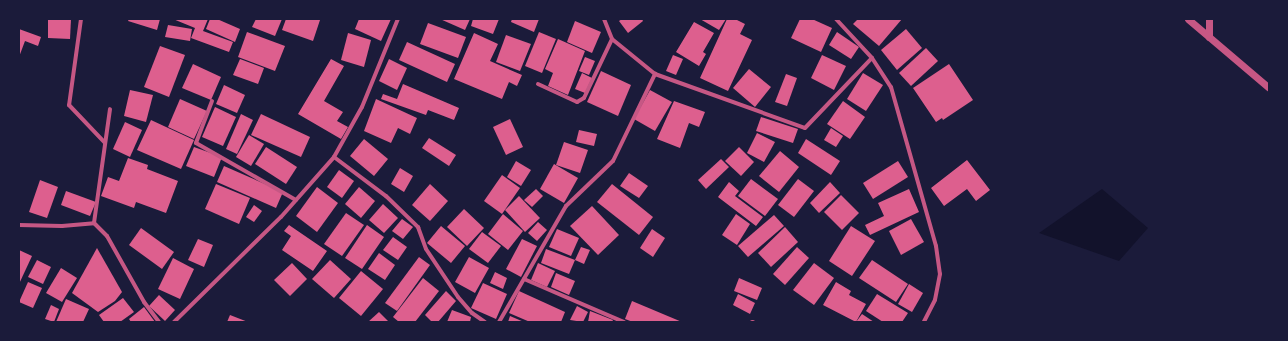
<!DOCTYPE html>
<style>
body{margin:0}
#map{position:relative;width:1288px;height:341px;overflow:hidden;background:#1b1b3a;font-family:"Fira Sans Condensed",sans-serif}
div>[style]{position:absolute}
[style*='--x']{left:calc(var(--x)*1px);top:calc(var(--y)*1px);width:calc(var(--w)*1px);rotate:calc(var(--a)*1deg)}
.water>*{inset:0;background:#12122b}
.building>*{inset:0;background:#dd5f8e}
.minor>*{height:4px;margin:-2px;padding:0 2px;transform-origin:2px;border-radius:2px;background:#c65784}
.tertiary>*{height:7px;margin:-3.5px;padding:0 3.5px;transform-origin:3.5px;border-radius:3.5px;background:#c65784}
span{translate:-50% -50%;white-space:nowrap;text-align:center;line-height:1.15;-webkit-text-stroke:3px #1b1b3a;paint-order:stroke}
.frame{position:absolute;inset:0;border:20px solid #1b1b3a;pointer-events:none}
</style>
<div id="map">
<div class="water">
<i style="clip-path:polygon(1102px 189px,1148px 228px,1119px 261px,1039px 233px)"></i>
</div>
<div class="building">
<i style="clip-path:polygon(48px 19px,71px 19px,70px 39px,48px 38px)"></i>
<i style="clip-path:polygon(129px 19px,160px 19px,157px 30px,128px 21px)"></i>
<i style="clip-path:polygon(173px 19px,208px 19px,203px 31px,233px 42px,229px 52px,191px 38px,195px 28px)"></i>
<i style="clip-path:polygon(210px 19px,217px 19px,240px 29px,235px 42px,206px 29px)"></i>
<i style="clip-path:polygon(256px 19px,282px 19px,275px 36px,252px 27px)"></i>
<i style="clip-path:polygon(286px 19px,320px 20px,313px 41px,282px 30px)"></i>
<i style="clip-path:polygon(359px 19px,391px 19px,381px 41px,355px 29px)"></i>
<i style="clip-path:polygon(440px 19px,470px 19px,465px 30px)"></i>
<i style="clip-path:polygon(473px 19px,499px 19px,493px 34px,471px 26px)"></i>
<i style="clip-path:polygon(512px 19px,539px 19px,534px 32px,511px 22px)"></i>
<i style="clip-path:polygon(622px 19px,642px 19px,643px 21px,628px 33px,619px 21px)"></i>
<i style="clip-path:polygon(700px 19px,726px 19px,719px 30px)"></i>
<i style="clip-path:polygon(727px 19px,735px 19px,745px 24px,740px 34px,752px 40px,728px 91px,700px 78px)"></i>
<i style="clip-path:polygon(800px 19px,812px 19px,832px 28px,821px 52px,791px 38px)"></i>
<i style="clip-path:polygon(858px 19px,902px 19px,879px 46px,853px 24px)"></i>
<i style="clip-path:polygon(575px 21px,601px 32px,592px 53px,567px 42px)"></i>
<i style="clip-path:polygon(694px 22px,714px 33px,703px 52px,706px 54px,699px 66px,676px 52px)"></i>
<i style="clip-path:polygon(428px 23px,466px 37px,458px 58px,420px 44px)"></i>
<i style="clip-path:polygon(168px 25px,192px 29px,190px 41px,165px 37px)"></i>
<i style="clip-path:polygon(19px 29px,41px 37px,38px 46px,25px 41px,19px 57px)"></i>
<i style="clip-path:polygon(906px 29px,922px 48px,897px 70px,881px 50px)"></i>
<i style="clip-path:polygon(247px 32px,285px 46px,275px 71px,238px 57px)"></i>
<i style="clip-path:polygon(539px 32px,556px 39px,542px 73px,525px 66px)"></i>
<i style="clip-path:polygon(837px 32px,859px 47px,851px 59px,829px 45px)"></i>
<i style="clip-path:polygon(348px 33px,371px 40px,364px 67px,341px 60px)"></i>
<i style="clip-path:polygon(474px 33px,498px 44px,490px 61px,522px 75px,517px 86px,509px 82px,502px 99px,454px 79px)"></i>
<i style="clip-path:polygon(506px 35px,531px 44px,520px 71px,496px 62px)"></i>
<i style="clip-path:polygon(558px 39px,585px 51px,568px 95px,548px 86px,553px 73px,545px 69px)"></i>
<i style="clip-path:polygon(407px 42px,455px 64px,447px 82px,399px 60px)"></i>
<i style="clip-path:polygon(160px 46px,185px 55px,169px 97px,144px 87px)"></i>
<i style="clip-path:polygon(926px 48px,938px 61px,911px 86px,899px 73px)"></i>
<i style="clip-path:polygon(673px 55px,683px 59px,676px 75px,666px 71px)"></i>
<i style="clip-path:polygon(822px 55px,846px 66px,834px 90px,811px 78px)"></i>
<i style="clip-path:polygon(585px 57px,595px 61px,589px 75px,579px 71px)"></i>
<i style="clip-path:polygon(240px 59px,264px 68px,258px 84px,233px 75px)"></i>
<i style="clip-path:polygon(331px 59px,344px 66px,324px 101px,343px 112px,337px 121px,348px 127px,341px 139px,298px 114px)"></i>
<i style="clip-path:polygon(389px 59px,407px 68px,397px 90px,379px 81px)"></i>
<i style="clip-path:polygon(193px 64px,221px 77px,211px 100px,182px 88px)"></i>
<i style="clip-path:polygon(949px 64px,973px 100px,943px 120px,942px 118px,936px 122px,913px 88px)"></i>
<i style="clip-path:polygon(749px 69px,771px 87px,755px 107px,733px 88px)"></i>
<i style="clip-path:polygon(601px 71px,631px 85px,618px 116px,587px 102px)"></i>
<i style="clip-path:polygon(582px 73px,592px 78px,585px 93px,575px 89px)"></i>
<i style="clip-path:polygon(863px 73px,883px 85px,866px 111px,847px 99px)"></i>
<i style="clip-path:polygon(786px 74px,797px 78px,787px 106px,775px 102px)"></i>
<i style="clip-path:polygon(403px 84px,459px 108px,454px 120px,428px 110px,426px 115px,381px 99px,383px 94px,397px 99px)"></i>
<i style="clip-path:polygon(224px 85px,245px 95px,237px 113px,216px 104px)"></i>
<i style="clip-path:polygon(130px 90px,153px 95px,146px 122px,124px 116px)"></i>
<i style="clip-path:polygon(650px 90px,672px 102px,655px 131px,634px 119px)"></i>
<i style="clip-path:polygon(180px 99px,207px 111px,194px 139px,168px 127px)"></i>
<i style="clip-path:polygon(376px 99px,417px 118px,410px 134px,398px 128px,391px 143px,364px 131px)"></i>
<i style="clip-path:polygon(674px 101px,705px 112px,699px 127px,689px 123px,680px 148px,657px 139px)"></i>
<i style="clip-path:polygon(843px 101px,865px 117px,850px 139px,827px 124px)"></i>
<i style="clip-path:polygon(215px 107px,236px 117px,223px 146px,202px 137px)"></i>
<i style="clip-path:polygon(241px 114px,253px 120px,237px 154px,226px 149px)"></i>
<i style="clip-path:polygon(261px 114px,310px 137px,301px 157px,251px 135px)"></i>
<i style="clip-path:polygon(761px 117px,798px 129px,793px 143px,756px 131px)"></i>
<i style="clip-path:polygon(510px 119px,523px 147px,506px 155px,493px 127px)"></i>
<i style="clip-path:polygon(151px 120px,194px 140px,181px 169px,137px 150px)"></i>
<i style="clip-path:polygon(125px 122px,142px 130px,130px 157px,113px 149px)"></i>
<i style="clip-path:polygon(831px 128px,843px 136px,836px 147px,824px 140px)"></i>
<i style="clip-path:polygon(579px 130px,597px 134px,594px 146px,576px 142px)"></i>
<i style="clip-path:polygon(757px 133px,775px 142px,764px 162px,747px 153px)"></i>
<i style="clip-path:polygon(249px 135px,264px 144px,251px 166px,236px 157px)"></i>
<i style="clip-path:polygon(429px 138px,456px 155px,449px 166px,422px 148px)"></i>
<i style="clip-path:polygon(364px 139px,388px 159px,374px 176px,350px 156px)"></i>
<i style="clip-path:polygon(806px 139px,840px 161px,831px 175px,798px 153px)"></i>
<i style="clip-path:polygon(564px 142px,588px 150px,580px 173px,556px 165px)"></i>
<i style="clip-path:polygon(194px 147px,222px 157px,214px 177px,186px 166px)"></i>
<i style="clip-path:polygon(266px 147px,297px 167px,286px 184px,255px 164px)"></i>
<i style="clip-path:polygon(739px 147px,754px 162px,741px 176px,725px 161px)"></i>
<i style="clip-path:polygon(780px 151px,799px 167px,779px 192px,759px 176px)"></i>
<i style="clip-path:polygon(128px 158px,148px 165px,147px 169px,178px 181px,166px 213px,136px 202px,134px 208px,101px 196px,108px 177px,119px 181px)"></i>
<i style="clip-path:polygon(721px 159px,729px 167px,706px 189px,698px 180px)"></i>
<i style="clip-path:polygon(967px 160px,990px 190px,976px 201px,967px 189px,944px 206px,931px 188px)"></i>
<i style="clip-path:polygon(516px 161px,531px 170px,521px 186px,507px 177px)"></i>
<i style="clip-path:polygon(898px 161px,908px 177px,873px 199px,863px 183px)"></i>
<i style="clip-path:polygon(554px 164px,578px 178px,564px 203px,540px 189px)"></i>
<i style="clip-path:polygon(224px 166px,283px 192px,276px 208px,217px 182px)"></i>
<i style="clip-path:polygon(400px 168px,413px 176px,404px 192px,391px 184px)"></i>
<i style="clip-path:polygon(339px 170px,354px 181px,342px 198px,327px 187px)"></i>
<i style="clip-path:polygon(629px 173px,648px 186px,639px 198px,620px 186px)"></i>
<i style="clip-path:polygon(502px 175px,520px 188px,502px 214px,484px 201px)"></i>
<i style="clip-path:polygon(751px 179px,778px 199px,765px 216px,738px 196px)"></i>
<i style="clip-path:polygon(798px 179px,814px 191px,794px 217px,778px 205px)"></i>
<i style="clip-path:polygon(40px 180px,58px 187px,47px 218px,29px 212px)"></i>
<i style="clip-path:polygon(729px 182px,739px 191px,735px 196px,763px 217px,756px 226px,718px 197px)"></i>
<i style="clip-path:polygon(830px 182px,840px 193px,819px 213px,810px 203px)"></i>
<i style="clip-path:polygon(216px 184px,250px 198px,239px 224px,205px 209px)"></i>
<i style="clip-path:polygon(430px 184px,448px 201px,430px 221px,412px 205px)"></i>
<i style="clip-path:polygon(612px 184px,653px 217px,639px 235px,597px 202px)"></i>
<i style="clip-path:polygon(317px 187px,338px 203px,317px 232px,296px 216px)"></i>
<i style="clip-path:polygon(359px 187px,375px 201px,361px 218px,345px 204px)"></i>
<i style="clip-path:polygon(536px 189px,543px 196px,532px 207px,524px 200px)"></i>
<i style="clip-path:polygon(909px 189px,919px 212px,870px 235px,865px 225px,884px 216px,878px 203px)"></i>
<i style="clip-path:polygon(66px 191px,96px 202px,90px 216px,61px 205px)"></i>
<i style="clip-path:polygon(841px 195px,859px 213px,842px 230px,824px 212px)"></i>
<i style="clip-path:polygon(519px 196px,540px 218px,525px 232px,505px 210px)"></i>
<i style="clip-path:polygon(383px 204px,398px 218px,384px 233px,369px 220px)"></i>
<i style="clip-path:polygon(254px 205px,262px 211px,254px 222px,246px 217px)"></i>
<i style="clip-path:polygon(592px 206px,619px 235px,598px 255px,570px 226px)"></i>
<i style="clip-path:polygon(464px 209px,484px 228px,467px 246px,447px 227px)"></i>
<i style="clip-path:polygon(346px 213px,364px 225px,342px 256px,324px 244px)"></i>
<i style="clip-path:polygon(503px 214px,523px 231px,508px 250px,488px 234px)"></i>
<i style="clip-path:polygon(736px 214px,750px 224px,737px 245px,722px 235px)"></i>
<i style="clip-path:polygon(774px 215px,784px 226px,748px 257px,738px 246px)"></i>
<i style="clip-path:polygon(402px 219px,413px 227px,403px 239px,392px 231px)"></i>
<i style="clip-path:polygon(911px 219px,924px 242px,901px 255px,889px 231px)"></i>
<i style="clip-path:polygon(538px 222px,547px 230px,537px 241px,528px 233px)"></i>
<i style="clip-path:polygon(289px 225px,327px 251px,313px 271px,282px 250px,291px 236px,284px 231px)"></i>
<i style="clip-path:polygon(367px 225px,384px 237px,362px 269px,345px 258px)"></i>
<i style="clip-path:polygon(441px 226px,465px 246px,451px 263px,427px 243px)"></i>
<i style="clip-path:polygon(851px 226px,875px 241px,852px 276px,829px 261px)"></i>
<i style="clip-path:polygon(785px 227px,798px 242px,771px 267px,758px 253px)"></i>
<i style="clip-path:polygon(141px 228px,174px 252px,162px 269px,129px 245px)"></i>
<i style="clip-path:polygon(557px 229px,579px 238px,571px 256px,549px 247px)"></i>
<i style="clip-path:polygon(652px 229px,665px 238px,653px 257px,640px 248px)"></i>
<i style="clip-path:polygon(482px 232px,501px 246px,488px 263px,469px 249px)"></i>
<i style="clip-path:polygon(393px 237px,407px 247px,398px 260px,383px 250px)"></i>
<i style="clip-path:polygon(198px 239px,213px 245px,204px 267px,188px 260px)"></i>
<i style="clip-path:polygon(522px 239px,537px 246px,521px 277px,506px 269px)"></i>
<i style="clip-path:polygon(581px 247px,590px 250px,584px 264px,575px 260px)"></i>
<i style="clip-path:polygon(797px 247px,809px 258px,785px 285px,773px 274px)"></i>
<i style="clip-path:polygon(97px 248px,122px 292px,115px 301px,98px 312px,72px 293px)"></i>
<i style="clip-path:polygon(546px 249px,575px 260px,569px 274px,541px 263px)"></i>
<i style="clip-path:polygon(19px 250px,32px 256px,19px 284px)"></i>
<i style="clip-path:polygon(379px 253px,395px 265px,385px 280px,368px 269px)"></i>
<i style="clip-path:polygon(419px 257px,430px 265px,397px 311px,385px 303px)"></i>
<i style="clip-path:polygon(469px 257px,489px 268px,475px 293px,455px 282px)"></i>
<i style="clip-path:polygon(173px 258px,194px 269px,180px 299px,158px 289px)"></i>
<i style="clip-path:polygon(37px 260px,51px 267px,43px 284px,28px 277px)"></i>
<i style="clip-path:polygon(330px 260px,351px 279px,334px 298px,312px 279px)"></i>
<i style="clip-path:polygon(872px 260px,908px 284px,896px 302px,859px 278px)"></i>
<i style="clip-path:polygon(292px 263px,307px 279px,290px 296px,274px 280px)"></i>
<i style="clip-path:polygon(538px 263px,555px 271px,547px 287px,531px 280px)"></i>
<i style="clip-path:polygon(814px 263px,834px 278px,814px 305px,793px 290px)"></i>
<i style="clip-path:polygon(61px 268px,77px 278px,62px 302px,46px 293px)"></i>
<i style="clip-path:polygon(361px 271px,383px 289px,361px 316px,339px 298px)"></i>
<i style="clip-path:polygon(495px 272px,507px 278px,503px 289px,490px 283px)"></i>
<i style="clip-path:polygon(556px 273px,575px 281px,569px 295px,551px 287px)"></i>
<i style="clip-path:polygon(423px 278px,439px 291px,415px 322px,399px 322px,393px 317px)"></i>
<i style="clip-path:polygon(739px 278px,762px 288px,757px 300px,734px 291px)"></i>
<i style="clip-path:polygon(28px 282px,42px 288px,33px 308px,19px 302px)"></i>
<i style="clip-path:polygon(836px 282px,851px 291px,849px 295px,866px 304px,856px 322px,823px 305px)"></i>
<i style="clip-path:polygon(483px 283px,507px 294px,496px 319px,471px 308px)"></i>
<i style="clip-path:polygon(909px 284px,923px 293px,912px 312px,898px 304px)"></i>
<i style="clip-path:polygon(446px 291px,456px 301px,438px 322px,432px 322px,425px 315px)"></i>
<i style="clip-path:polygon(519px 291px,565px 312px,561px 322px,530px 322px,509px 313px)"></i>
<i style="clip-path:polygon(738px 294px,755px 303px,750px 314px,733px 305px)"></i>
<i style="clip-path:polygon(877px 294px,908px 313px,902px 322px,883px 322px,866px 311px)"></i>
<i style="clip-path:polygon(159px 295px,175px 310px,165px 321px,149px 306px)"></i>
<i style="clip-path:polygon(123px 298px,134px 312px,120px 322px,104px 322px,99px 315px)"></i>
<i style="clip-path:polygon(66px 299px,89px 309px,83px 322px,56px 322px)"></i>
<i style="clip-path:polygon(632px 301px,682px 322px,633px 322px,625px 319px)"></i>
<i style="clip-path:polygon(51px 305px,59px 309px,54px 322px,45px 319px)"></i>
<i style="clip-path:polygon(577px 306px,588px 312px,583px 322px,570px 320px)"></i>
<i style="clip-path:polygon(144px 307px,155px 322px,131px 322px,129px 319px)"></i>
<i style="clip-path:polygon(452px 310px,471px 317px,470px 322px,447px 322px)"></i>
<i style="clip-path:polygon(590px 311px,613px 320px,612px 322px,588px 322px)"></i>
<i style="clip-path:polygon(379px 312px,389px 322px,368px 322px)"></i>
<i style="clip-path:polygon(862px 314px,874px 322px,856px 322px)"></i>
<i style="clip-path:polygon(230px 315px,248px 322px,227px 322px)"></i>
<i style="clip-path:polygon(510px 316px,524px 322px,508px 322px)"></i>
</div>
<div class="minor">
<i style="--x:81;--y:19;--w:87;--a:97.9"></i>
<i style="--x:69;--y:105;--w:52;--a:46.5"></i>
<i style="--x:604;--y:19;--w:22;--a:68"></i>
<i style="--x:612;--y:39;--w:55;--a:39.1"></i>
<i style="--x:655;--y:74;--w:159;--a:19.8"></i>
<i style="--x:805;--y:128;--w:97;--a:-46.3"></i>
<i style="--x:836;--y:19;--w:53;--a:47.3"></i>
<i style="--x:872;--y:58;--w:35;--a:57"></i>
<i style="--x:891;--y:87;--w:165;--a:74.2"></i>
<i style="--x:936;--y:246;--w:28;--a:82"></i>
<i style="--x:940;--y:274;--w:26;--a:101"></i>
<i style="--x:935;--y:300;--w:25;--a:117"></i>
<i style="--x:538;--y:84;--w:43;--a:24.8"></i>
<i style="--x:577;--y:102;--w:8;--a:-30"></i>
<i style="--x:584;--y:98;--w:65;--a:-64.6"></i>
<i style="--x:212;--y:101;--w:45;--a:110.9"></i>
<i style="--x:196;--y:143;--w:115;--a:29.7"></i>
<i style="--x:334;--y:157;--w:65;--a:36.9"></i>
<i style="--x:386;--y:196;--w:45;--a:44.1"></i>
<i style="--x:418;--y:227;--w:23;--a:70"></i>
<i style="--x:426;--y:249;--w:58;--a:56.3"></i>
<i style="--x:458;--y:297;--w:21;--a:49"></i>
<i style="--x:472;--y:313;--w:16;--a:35"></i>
<i style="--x:94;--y:223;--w:115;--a:-82"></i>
<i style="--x:19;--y:225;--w:43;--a:1.3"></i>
<i style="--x:62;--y:226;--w:32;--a:-5"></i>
<i style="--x:94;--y:223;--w:18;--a:45"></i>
<i style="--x:107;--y:236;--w:76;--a:60.7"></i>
<i style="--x:144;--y:302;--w:25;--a:53"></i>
<i style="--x:524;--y:279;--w:109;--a:23.3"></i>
<i style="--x:174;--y:322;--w:150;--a:-44.5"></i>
<i style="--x:281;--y:217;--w:80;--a:-48.5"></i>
<i style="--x:334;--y:157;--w:57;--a:-60.8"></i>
<i style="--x:362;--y:107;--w:95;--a:-67.8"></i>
<i style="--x:499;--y:322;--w:134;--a:-60"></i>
<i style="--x:566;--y:206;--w:65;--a:-43.8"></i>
<i style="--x:613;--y:161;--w:97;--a:-64.2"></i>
<i style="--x:752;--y:322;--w:1;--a:0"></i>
</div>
<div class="tertiary">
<i style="--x:1188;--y:19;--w:106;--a:40.4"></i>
<i style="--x:1209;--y:19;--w:18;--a:90"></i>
</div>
<div class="frame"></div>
</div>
